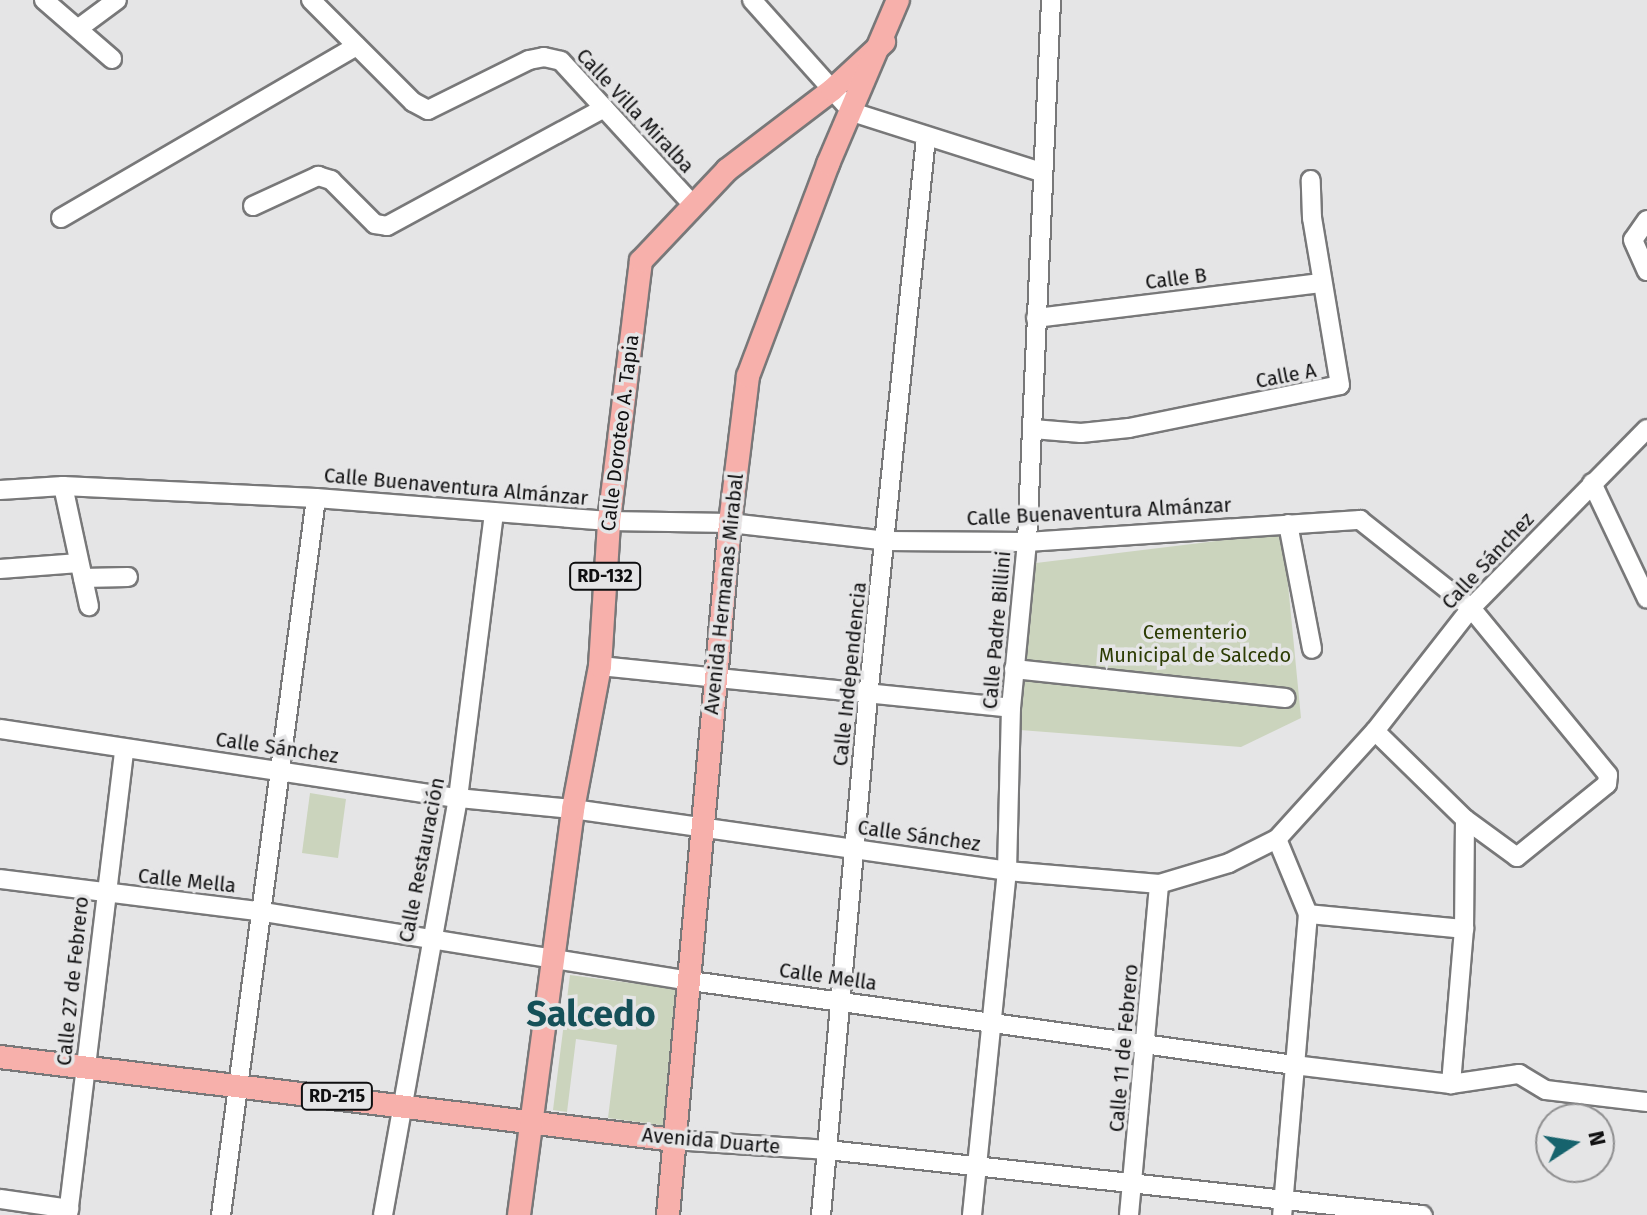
<!DOCTYPE html>
<meta charset="utf-8">
<style>
body{margin:0}
#map{position:relative;width:1647px;height:1215px;overflow:hidden;background:#e5e5e6;font-family:"Fira Sans",sans-serif}
div>[style]{position:absolute}
[style*='--x']{left:calc(var(--x)*1px);top:calc(var(--y)*1px);width:calc(var(--w)*1px);rotate:calc(var(--a)*1deg)}
.green>*{inset:0;background:#cbd4bd}
.roads{filter:drop-shadow(2px 0 #787879) drop-shadow(-2px 0 #787879) drop-shadow(0 2px #787879) drop-shadow(0 -2px #787879)}
.minor>*{height:18px;margin:-9px;padding:0 9px;transform-origin:9px;border-radius:9px;background:#fff}
.major>*{height:22px;margin:-11px;padding:0 11px;transform-origin:11px;border-radius:11px;background:#f7b0ab}
span{translate:-50% -50%;white-space:nowrap;text-align:center;line-height:1.15;-webkit-text-stroke:7px #e5e5e6;paint-order:stroke}
.shield-label span{padding:2px 6px;background:#e5e5e6;border:2px solid;border-radius:6px;-webkit-text-stroke-width:0}
.shield-label{font-size:18px;color:#0f0f10;font-weight:700}
.street-label{font-size:20px;color:#0f0f10}
.park-label{font-size:20px;color:#2c3c03}
.town-label{font-size:36px;color:#155058;font-weight:700}
.north{position:absolute;left:1535px;top:1103px;width:80px;height:80px;box-sizing:border-box;background:#e5e5e6;border:2px solid #8f8f90;border-radius:50%;rotate:78deg;font-size:22px;font-weight:700;line-height:32px;text-align:center;color:#0f0f10}
.north::after{content:'';display:block;margin:auto;width:28px;height:36px;background:#16636d;clip-path:polygon(50% 0,100% 100%,50% 72%,0 100%)}
</style>
<div id="map">
<div class="green">
<i style="clip-path:polygon(1283px 533px,1301px 718px,1241px 747px,1020px 730px,1036px 563px)"></i>
<i style="clip-path:polygon(310px 793px,346px 799px,338px 858px,302px 853px)"></i>
<i style="clip-path:polygon(570px 975px,684px 990px,667px 1126px,608px 1118px,617px 1045px,576px 1039px,567px 1112px,553px 1110px)"></i>
</div>
<div class="roads">
<div class="minor">
<i style="--x:44;--y:0;--w:90;--a:40.9"></i>
<i style="--x:311;--y:0;--w:144;--a:45"></i>
<i style="--x:413;--y:102;--w:17;--a:28"></i>
<i style="--x:428;--y:110;--w:113;--a:-26.3"></i>
<i style="--x:529;--y:60;--w:15;--a:-11"></i>
<i style="--x:544;--y:57;--w:17;--a:13"></i>
<i style="--x:561;--y:61;--w:193;--a:47.5"></i>
<i style="--x:752;--y:0;--w:150;--a:48.2"></i>
<i style="--x:852;--y:112;--w:198;--a:17.6"></i>
<i style="--x:79;--y:28;--w:47;--a:-36.4"></i>
<i style="--x:253;--y:206;--w:72;--a:-24.8"></i>
<i style="--x:318;--y:176;--w:14;--a:17"></i>
<i style="--x:331;--y:180;--w:62;--a:45"></i>
<i style="--x:375;--y:224;--w:12;--a:9"></i>
<i style="--x:387;--y:226;--w:247;--a:-28.5"></i>
<i style="--x:61;--y:218;--w:342;--a:-30.2"></i>
<i style="--x:1647;--y:220;--w:24;--a:125"></i>
<i style="--x:1633;--y:240;--w:34;--a:66"></i>
<i style="--x:1036;--y:318;--w:288;--a:-7"></i>
<i style="--x:1033;--y:429;--w:48;--a:4.8"></i>
<i style="--x:1081;--y:433;--w:48;--a:-5.9"></i>
<i style="--x:1129;--y:428;--w:215;--a:-11.5"></i>
<i style="--x:1340;--y:385;--w:169;--a:-99.5"></i>
<i style="--x:1312;--y:218;--w:38;--a:-92"></i>
<i style="--x:1592;--y:483;--w:128;--a:64.6"></i>
<i style="--x:63;--y:486;--w:123;--a:77.8"></i>
<i style="--x:0;--y:490;--w:63;--a:-3.6"></i>
<i style="--x:63;--y:486;--w:253;--a:2.7"></i>
<i style="--x:316;--y:498;--w:294;--a:4.5"></i>
<i style="--x:609;--y:521;--w:121;--a:0.9"></i>
<i style="--x:730;--y:523;--w:158;--a:6.5"></i>
<i style="--x:887;--y:541;--w:140;--a:0.4"></i>
<i style="--x:1027;--y:542;--w:334;--a:-3.8"></i>
<i style="--x:1360;--y:520;--w:142;--a:38.4"></i>
<i style="--x:1471;--y:608;--w:216;--a:50.6"></i>
<i style="--x:1608;--y:775;--w:9;--a:96"></i>
<i style="--x:1607;--y:784;--w:116;--a:141"></i>
<i style="--x:1517;--y:857;--w:64;--a:-143.8"></i>
<i style="--x:1288;--y:524;--w:127;--a:79.1"></i>
<i style="--x:0;--y:569;--w:79;--a:-4.3"></i>
<i style="--x:83;--y:578;--w:45;--a:-1.3"></i>
<i style="--x:600;--y:666;--w:413;--a:5.8"></i>
<i style="--x:1014;--y:669;--w:273;--a:6.1"></i>
<i style="--x:0;--y:729;--w:463;--a:8.6"></i>
<i style="--x:458;--y:798;--w:116;--a:5.5"></i>
<i style="--x:573;--y:809;--w:438;--a:8.1"></i>
<i style="--x:1007;--y:871;--w:153;--a:4.9"></i>
<i style="--x:1159;--y:884;--w:73;--a:-16.7"></i>
<i style="--x:1229;--y:863;--w:54;--a:-26.6"></i>
<i style="--x:1277;--y:839;--w:146;--a:-47.8"></i>
<i style="--x:1375;--y:731;--w:156;--a:-52"></i>
<i style="--x:1471;--y:608;--w:251;--a:-45.5"></i>
<i style="--x:1375;--y:731;--w:126;--a:44.4"></i>
<i style="--x:1465;--y:819;--w:110;--a:90.5"></i>
<i style="--x:1464;--y:929;--w:156;--a:94.8"></i>
<i style="--x:1277;--y:839;--w:81;--a:67.5"></i>
<i style="--x:1308;--y:914;--w:302;--a:94.9"></i>
<i style="--x:0;--y:879;--w:260;--a:7.1"></i>
<i style="--x:258;--y:911;--w:439;--a:9.2"></i>
<i style="--x:691;--y:981;--w:609;--a:7.93"></i>
<i style="--x:1294;--y:1065;--w:158;--a:6.9"></i>
<i style="--x:1451;--y:1084;--w:69;--a:-8.4"></i>
<i style="--x:1519;--y:1074;--w:31;--a:31"></i>
<i style="--x:1546;--y:1090;--w:102;--a:6.8"></i>
<i style="--x:1308;--y:914;--w:157;--a:5.5"></i>
<i style="--x:674;--y:1140;--w:154;--a:3.7"></i>
<i style="--x:828;--y:1150;--w:598;--a:6.24"></i>
<i style="--x:0;--y:1199;--w:70;--a:8.2"></i>
<i style="--x:68;--y:1215;--w:467;--a:-83.1"></i>
<i style="--x:221;--y:1215;--w:723;--a:-82.45"></i>
<i style="--x:383;--y:1215;--w:424;--a:-79.8"></i>
<i style="--x:458;--y:798;--w:288;--a:-82.8"></i>
<i style="--x:821;--y:1215;--w:520;--a:-84.82"></i>
<i style="--x:868;--y:697;--w:562;--a:-84.08"></i>
<i style="--x:972;--y:1215;--w:346;--a:-84.2"></i>
<i style="--x:1007;--y:871;--w:163;--a:-88.6"></i>
<i style="--x:1011;--y:708;--w:167;--a:-84.5"></i>
<i style="--x:1027;--y:542;--w:543;--a:-87.46"></i>
<i style="--x:1129;--y:1215;--w:332;--a:-84.8"></i>
</div>
<div class="major">
<i style="--x:0;--y:1057;--w:679;--a:7.02"></i>
<i style="--x:519;--y:1215;--w:410;--a:-82.4"></i>
<i style="--x:573;--y:809;--w:146;--a:-79.3"></i>
<i style="--x:600;--y:666;--w:145;--a:-86.4"></i>
<i style="--x:609;--y:521;--w:262;--a:-83"></i>
<i style="--x:641;--y:261;--w:125;--a:-46.6"></i>
<i style="--x:727;--y:170;--w:132;--a:-37.3"></i>
<i style="--x:832;--y:90;--w:71;--a:-42.7"></i>
<i style="--x:668;--y:1215;--w:695;--a:-84.88"></i>
<i style="--x:730;--y:523;--w:148;--a:-83"></i>
<i style="--x:748;--y:376;--w:227;--a:-69.3"></i>
<i style="--x:828;--y:164;--w:178;--a:-66.9"></i>
</div>
</div>
<div class="shield-label">
<span style="left:605px;top:576px">RD-132</span>
<span style="left:337px;top:1096px">RD-215</span>
</div>
<div class="street-label">
<span style="left:635px;top:111px;rotate:47deg">Calle Villa Miralba</span>
<span style="left:1176px;top:279px;rotate:-7deg">Calle B</span>
<span style="left:1286px;top:376px;rotate:-11deg">Calle A</span>
<span style="left:620px;top:433px;rotate:-83deg">Calle Doroteo A. Tapia</span>
<span style="left:456px;top:487px;rotate:5deg">Calle Buenaventura Almánzar</span>
<span style="left:1099px;top:512px;rotate:-3deg">Calle Buenaventura Almánzar</span>
<span style="left:1488px;top:561px;rotate:-47deg">Calle Sánchez</span>
<span style="left:724px;top:594px;rotate:-84deg">Avenida Hermanas Mirabal</span>
<span style="left:997px;top:630px;rotate:-85deg">Calle Padre Billini</span>
<span style="left:850px;top:674px;rotate:-84deg">Calle Independencia</span>
<span style="left:277px;top:748px;rotate:8deg">Calle Sánchez</span>
<span style="left:919px;top:836px;rotate:8deg">Calle Sánchez</span>
<span style="left:422px;top:860px;rotate:-79deg">Calle Restauración</span>
<span style="left:187px;top:881px;rotate:6deg">Calle Mella</span>
<span style="left:828px;top:977px;rotate:8deg">Calle Mella</span>
<span style="left:73px;top:981px;rotate:-84deg">Calle 27 de Febrero</span>
<span style="left:1124px;top:1048px;rotate:-85deg">Calle 11 de Febrero</span>
<span style="left:711px;top:1141px;rotate:5deg">Avenida Duarte</span>
</div>
<div class="park-label">
<span style="left:1195px;top:644px">Cementerio<br>Municipal de Salcedo</span>
</div>
<div class="town-label">
<span style="left:591px;top:1015px">Salcedo</span>
</div>
<div class="north">N</div>
</div>
